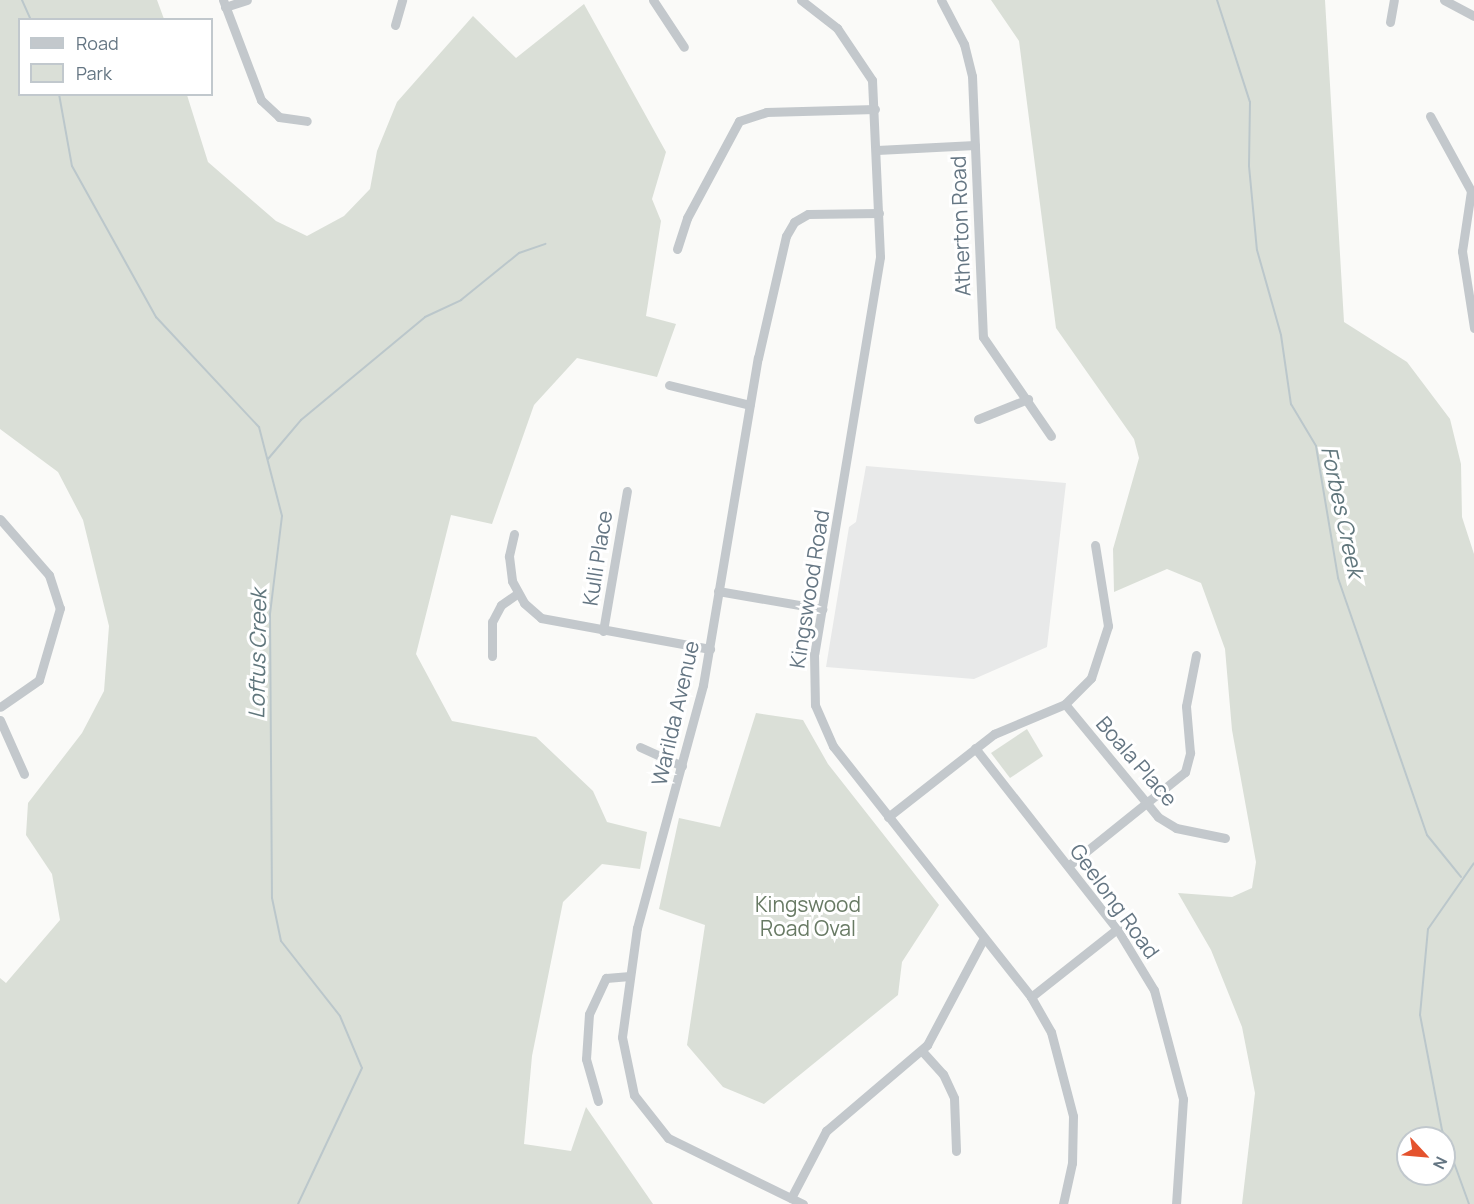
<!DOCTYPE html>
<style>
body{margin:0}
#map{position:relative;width:1474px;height:1204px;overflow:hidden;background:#fafaf8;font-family:Manrope,sans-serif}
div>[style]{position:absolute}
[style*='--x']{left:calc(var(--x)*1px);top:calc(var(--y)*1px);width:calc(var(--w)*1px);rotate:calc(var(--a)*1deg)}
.built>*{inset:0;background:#e8e9e9}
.green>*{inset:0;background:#dadfd7}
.stream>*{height:2px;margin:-1px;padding:0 1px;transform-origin:1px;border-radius:1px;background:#bbc7cb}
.minor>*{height:9px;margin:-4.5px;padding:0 4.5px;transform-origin:4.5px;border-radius:4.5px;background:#c3c8cc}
span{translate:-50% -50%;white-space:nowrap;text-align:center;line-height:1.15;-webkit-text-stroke:6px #fff;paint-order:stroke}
.street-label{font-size:21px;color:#657683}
.park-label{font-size:21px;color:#687a64}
.water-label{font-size:22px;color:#60767c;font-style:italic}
.legend{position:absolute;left:18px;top:18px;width:195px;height:78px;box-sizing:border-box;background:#fff;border:2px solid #c1c8cd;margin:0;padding:8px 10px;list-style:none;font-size:18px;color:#657683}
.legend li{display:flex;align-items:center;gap:12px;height:30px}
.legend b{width:30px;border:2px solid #c1c8cd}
.north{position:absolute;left:1396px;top:1126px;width:60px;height:60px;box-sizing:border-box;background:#fff;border:2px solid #c1c8cd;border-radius:50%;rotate:116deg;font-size:16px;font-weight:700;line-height:24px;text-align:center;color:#657683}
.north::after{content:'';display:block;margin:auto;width:21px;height:27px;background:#e4532e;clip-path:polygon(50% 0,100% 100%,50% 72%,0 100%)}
</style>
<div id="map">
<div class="built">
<i style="clip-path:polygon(866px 466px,1066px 483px,1047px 647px,974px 679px,826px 667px,849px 527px,856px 522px)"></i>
</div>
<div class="green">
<i style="clip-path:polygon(0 0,157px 0,164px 19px,20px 20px,20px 94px,187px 95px,208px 162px,276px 221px,307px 236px,344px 216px,370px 189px,377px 151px,397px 102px,473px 16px,516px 58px,584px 4px,666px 152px,652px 199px,661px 221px,646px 316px,676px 324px,657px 377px,577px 358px,534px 405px,492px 524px,451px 515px,416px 654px,452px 721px,536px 737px,593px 791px,607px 822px,647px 832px,640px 869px,602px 864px,563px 902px,532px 1056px,524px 1144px,571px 1151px,586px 1107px,653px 1204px,0 1204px,0 978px,6px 983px,60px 920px,52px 874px,26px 835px,28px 803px,82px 733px,104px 691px,109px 626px,83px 520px,58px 472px,0 429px)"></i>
<i style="clip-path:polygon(evenodd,991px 0,1325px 0,1344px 322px,1407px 362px,1450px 419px,1461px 464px,1462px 517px,1474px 554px,1474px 1204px,1242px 1204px,1255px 1093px,1242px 1027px,1211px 950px,1178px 893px,1232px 897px,1252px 888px,1256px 862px,1232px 730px,1225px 649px,1201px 583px,1167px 569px,1114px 592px,1113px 549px,1139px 458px,1134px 439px,1056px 328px,1019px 41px,991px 0,1408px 1138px,1444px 1138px,1444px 1174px,1408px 1174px,1408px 1138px)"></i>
<i style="clip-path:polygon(756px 713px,803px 720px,828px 764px,939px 905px,902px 962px,898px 995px,764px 1104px,723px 1087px,687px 1045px,705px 925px,659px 909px,679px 818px,720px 827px)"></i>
<i style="clip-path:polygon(1027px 729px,1043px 756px,1010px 778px,991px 753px)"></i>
</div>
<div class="stream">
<i style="--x:22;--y:0;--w:22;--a:66"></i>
<i style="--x:1217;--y:0;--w:107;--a:72.1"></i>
<i style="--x:1250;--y:102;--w:64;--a:90.9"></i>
<i style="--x:1249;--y:166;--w:84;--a:84.6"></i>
<i style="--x:1257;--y:250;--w:88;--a:74.2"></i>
<i style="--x:1281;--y:335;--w:70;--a:81.8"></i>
<i style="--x:1291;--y:404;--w:49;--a:59.2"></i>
<i style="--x:1316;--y:446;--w:134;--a:80.5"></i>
<i style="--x:1338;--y:578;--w:272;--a:70.9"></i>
<i style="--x:1427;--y:835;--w:54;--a:51"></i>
<i style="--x:59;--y:94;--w:73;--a:79.8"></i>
<i style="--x:72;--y:166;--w:173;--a:60.9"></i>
<i style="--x:156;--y:317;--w:151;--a:46.9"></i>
<i style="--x:259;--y:427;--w:92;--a:75.5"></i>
<i style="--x:282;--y:516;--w:99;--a:97"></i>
<i style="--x:270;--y:614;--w:284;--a:89.6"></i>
<i style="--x:272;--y:898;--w:44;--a:78.2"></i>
<i style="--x:281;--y:941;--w:95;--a:51.8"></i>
<i style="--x:340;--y:1016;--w:56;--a:67.1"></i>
<i style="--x:362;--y:1068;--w:150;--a:115.2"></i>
<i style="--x:268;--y:459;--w:51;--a:-49.8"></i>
<i style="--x:301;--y:420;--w:161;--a:-39.7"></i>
<i style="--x:425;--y:317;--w:40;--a:-25"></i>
<i style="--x:461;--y:300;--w:75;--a:-39"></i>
<i style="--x:519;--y:253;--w:28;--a:-19"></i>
<i style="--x:1469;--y:1204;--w:79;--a:-110"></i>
<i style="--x:1442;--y:1130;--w:117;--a:-100.8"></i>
<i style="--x:1420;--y:1015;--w:86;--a:-84.7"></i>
<i style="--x:1428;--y:929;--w:80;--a:-55.1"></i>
</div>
<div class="minor">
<i style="--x:223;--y:0;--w:107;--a:69.2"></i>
<i style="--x:261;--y:100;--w:25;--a:43"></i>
<i style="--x:279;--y:117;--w:28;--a:8"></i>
<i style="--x:653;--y:0;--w:56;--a:56.6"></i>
<i style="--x:801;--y:0;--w:46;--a:37.9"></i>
<i style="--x:837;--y:28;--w:63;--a:56.1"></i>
<i style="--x:872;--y:80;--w:177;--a:87.4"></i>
<i style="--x:880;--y:257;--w:402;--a:99.4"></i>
<i style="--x:814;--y:654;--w:51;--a:88.9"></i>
<i style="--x:815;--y:705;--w:45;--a:66.3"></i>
<i style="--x:833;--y:746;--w:320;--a:51.7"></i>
<i style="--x:1031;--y:997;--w:40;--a:60.3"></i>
<i style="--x:1051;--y:1032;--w:87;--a:75.3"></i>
<i style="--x:1073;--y:1116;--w:47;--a:91.2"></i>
<i style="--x:1072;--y:1163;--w:42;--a:102.4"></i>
<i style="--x:941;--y:0;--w:50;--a:62.4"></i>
<i style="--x:964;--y:44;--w:33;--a:76"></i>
<i style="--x:972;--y:76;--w:261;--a:87.6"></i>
<i style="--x:983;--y:337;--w:120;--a:55.5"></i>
<i style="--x:1444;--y:0;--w:34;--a:28"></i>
<i style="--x:225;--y:7;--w:23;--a:-18"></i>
<i style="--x:1390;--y:22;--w:22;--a:-80"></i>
<i style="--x:395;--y:25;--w:26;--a:-74"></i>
<i style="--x:1430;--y:116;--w:85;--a:61.3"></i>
<i style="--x:1471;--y:191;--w:61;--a:98.5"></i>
<i style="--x:1462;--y:251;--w:78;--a:81.1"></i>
<i style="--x:877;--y:150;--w:98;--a:-2.9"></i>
<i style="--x:677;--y:249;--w:33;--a:-72"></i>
<i style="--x:687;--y:218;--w:110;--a:-61.8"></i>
<i style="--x:739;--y:121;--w:28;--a:-18"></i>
<i style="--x:766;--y:112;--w:109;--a:-1.6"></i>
<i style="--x:669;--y:385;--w:83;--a:13.9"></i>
<i style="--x:978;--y:419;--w:54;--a:-21.8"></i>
<i style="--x:0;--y:519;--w:74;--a:48.8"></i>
<i style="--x:49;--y:575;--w:35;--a:72"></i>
<i style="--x:60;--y:608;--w:75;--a:106.3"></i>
<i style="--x:39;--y:680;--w:47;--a:145.3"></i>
<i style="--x:514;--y:534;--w:23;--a:103"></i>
<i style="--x:509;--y:556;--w:25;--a:83"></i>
<i style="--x:512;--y:581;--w:25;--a:61"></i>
<i style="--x:524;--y:603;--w:23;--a:41"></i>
<i style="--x:541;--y:618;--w:172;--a:10.4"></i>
<i style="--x:718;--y:591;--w:106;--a:9.8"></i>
<i style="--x:603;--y:631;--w:142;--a:-80.3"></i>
<i style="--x:492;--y:656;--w:34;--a:-90"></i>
<i style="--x:492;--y:622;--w:19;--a:-62"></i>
<i style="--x:501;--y:605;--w:19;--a:-35"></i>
<i style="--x:1065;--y:704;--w:146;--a:50.5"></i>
<i style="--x:1158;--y:817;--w:21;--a:31"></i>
<i style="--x:1176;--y:828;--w:50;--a:11.5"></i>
<i style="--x:0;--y:720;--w:59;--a:66"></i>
<i style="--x:640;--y:747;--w:46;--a:24.3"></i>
<i style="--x:975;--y:748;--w:230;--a:51.9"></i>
<i style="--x:1117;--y:929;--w:71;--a:58.8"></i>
<i style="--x:1154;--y:990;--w:113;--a:75.1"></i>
<i style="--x:1183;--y:1099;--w:105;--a:93.8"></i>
<i style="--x:888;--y:817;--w:135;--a:-38.1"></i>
<i style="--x:994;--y:734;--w:77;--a:-22.9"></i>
<i style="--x:1065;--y:704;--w:37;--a:-45"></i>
<i style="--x:1091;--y:678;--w:55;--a:-71.9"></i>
<i style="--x:1108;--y:626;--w:82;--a:-99.1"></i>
<i style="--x:1068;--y:866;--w:150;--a:-38.8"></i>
<i style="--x:1185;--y:772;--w:20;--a:-75"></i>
<i style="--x:1190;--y:753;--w:47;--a:-94.9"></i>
<i style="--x:1186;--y:706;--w:52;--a:-78.9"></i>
<i style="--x:1031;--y:997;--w:110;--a:-38.3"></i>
<i style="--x:922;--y:1051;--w:31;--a:48"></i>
<i style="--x:943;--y:1074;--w:26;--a:65"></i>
<i style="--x:954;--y:1098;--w:53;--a:87.8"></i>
<i style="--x:598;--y:1101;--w:44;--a:-105.9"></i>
<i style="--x:586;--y:1059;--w:45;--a:-86.2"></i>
<i style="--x:589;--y:1014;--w:40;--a:-65"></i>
<i style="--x:606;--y:978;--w:24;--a:-5"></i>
<i style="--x:791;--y:1198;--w:76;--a:-62.4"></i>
<i style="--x:826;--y:1131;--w:133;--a:-40.4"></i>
<i style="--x:927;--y:1045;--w:121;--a:-62"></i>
<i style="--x:803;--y:1204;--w:150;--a:-153.9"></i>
<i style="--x:668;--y:1138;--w:55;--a:-128.3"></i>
<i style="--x:634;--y:1095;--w:59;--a:-101.7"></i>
<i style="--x:622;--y:1037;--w:110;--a:-82.2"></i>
<i style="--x:637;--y:928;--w:252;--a:-74.8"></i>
<i style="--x:703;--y:685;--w:332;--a:-80.5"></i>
<i style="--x:758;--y:358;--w:125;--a:-77.1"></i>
<i style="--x:786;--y:236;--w:16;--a:-60"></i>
<i style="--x:794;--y:222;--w:16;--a:-30"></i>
<i style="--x:808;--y:214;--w:71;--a:-0.8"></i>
</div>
<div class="street-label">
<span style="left:960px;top:226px;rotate:-92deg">Atherton Road</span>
<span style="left:597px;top:558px;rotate:-81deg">Kulli Place</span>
<span style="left:809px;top:589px;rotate:-81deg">Kingswood Road</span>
<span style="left:675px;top:713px;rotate:-77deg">Warilda Avenue</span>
<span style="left:1137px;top:761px;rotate:49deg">Boala Place</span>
<span style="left:1115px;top:901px;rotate:54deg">Geelong Road</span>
</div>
<div class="park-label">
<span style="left:808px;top:916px">Kingswood<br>Road Oval</span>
</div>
<div class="water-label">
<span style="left:1342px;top:512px;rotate:78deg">Forbes Creek</span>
<span style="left:258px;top:654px;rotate:-89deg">Loftus Creek</span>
</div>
<ul class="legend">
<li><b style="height:8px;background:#c3c8cc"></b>Road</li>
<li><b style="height:16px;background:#dadfd7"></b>Park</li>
</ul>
<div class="north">N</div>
</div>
